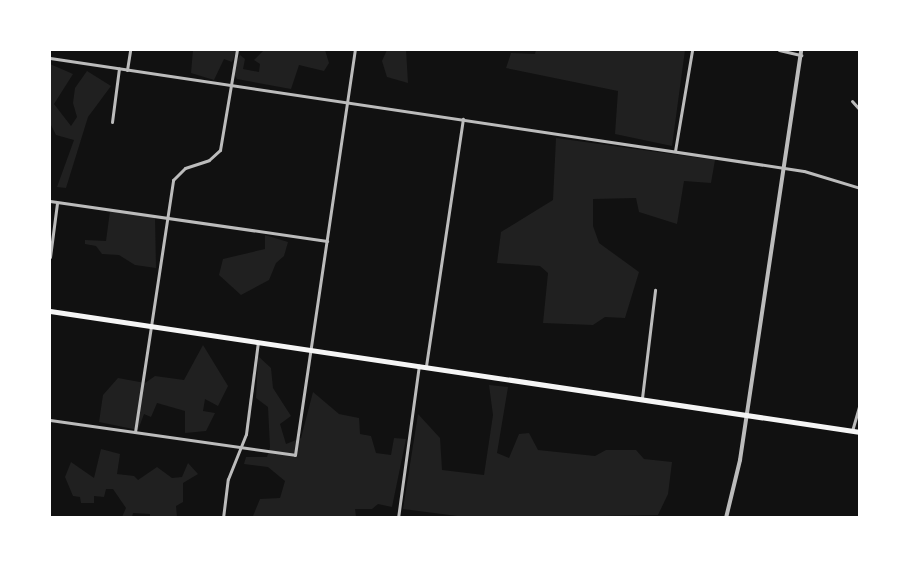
<!DOCTYPE html>
<style>
body{margin:0}
#map{position:relative;width:909px;height:567px;overflow:hidden;background:#111;font-family:Figtree,sans-serif}
div>[style]{position:absolute}
[style*='--x']{left:calc(var(--x)*1px);top:calc(var(--y)*1px);width:calc(var(--w)*1px);rotate:calc(var(--a)*1deg)}
.green>*{inset:0;background:#202020}
.minor>*{height:3px;margin:-1.5px;padding:0 1.5px;transform-origin:1.5px;border-radius:1.5px;background:#bcbcbc}
.tertiary>*{height:4px;margin:-2px;padding:0 2px;transform-origin:2px;border-radius:2px;background:#bcbcbc}
.primary>*{height:5px;margin:-2.5px;padding:0 2.5px;transform-origin:2.5px;border-radius:2.5px;background:#f5f5f5}
span{translate:-50% -50%;white-space:nowrap;text-align:center;line-height:1.15;-webkit-text-stroke:6px #fff;paint-order:stroke}
.frame{position:absolute;inset:0;border:51px solid #fff;pointer-events:none}
</style>
<div id="map">
<div class="green">
<i style="clip-path:polygon(193px 50px,237px 50px,232px 62px,224px 59px,214px 80px,191px 73px)"></i>
<i style="clip-path:polygon(264px 50px,325px 50px,329px 63px,324px 71px,299px 65px,291px 89px,237px 79px,232px 70px,240px 55px,245px 59px,243px 69px,259px 72px,260px 64px,254px 60px)"></i>
<i style="clip-path:polygon(387px 50px,406px 50px,408px 83px,387px 77px,382px 61px)"></i>
<i style="clip-path:polygon(536px 50px,685px 50px,672px 146px,615px 134px,618px 91px,506px 68px,511px 53px,535px 54px)"></i>
<i style="clip-path:polygon(50px 64px,73px 74px,54px 104px,71px 126px,77px 117px,73px 103px,75px 88px,87px 71px,111px 86px,88px 117px,66px 188px,57px 187px,74px 140px,56px 135px,50px 123px)"></i>
<i style="clip-path:polygon(556px 138px,715px 160px,711px 183px,684px 181px,677px 224px,639px 212px,636px 198px,593px 199px,593px 226px,599px 243px,639px 272px,625px 318px,605px 317px,593px 325px,543px 323px,548px 273px,540px 266px,497px 263px,501px 232px,553px 200px)"></i>
<i style="clip-path:polygon(110px 211px,155px 217px,156px 268px,135px 265px,119px 255px,102px 254px,96px 246px,85px 244px,85px 240px,106px 241px)"></i>
<i style="clip-path:polygon(265px 235px,288px 242px,284px 256px,276px 263px,269px 280px,241px 295px,219px 275px,223px 259px,265px 249px)"></i>
<i style="clip-path:polygon(203px 345px,228px 386px,218px 406px,205px 399px,203px 411px,215px 413px,206px 431px,185px 433px,185px 411px,157px 403px,151px 417px,144px 414px,138px 430px,99px 422px,103px 395px,118px 378px,145px 383px,155px 376px,184px 380px)"></i>
<i style="clip-path:polygon(258px 356px,271px 368px,273px 388px,291px 416px,280px 424px,286px 444px,301px 438px,313px 392px,339px 414px,359px 418px,360px 434px,371px 436px,376px 453px,391px 455px,394px 438px,406px 439px,392px 507px,378px 504px,372px 509px,355px 509px,356px 517px,253px 516px,260px 499px,280px 498px,285px 481px,268px 467px,244px 464px,246px 457px,267px 457px,270px 447px,268px 407px,256px 398px)"></i>
<i style="clip-path:polygon(489px 385px,508px 387px,497px 453px,509px 458px,519px 434px,529px 433px,538px 450px,595px 456px,606px 450px,636px 450px,644px 459px,672px 462px,668px 494px,658px 515px,473px 518px,403px 509px,418px 414px,440px 438px,442px 470px,484px 475px,493px 415px)"></i>
<i style="clip-path:polygon(101px 449px,120px 454px,117px 474px,134px 476px,138px 480px,157px 467px,172px 478px,182px 477px,188px 463px,198px 474px,183px 483px,183px 502px,176px 506px,177px 517px,150px 517px,150px 514px,133px 513px,132px 517px,122px 517px,126px 508px,113px 489px,106px 489px,104px 497px,94px 496px,94px 503px,81px 503px,80px 497px,73px 496px,65px 477px,71px 462px,94px 478px)"></i>
</div>
<div class="minor">
<i style="--x:779;--y:50;--w:23;--a:13"></i>
<i style="--x:50;--y:58;--w:762;--a:8.52"></i>
<i style="--x:804;--y:171;--w:59;--a:16.9"></i>
<i style="--x:127;--y:70;--w:20;--a:-81"></i>
<i style="--x:852;--y:101;--w:12;--a:48"></i>
<i style="--x:112;--y:122;--w:54;--a:-82.6"></i>
<i style="--x:675;--y:151;--w:102;--a:-80.4"></i>
<i style="--x:50;--y:201;--w:280;--a:8.2"></i>
<i style="--x:50;--y:257;--w:54;--a:-82.6"></i>
<i style="--x:426;--y:366;--w:250;--a:-81.5"></i>
<i style="--x:642;--y:398;--w:109;--a:-83.1"></i>
<i style="--x:50;--y:420;--w:247;--a:8.1"></i>
<i style="--x:295;--y:455;--w:409;--a:-81.6"></i>
<i style="--x:852;--y:431;--w:29;--a:-74"></i>
<i style="--x:135;--y:432;--w:255;--a:-81.4"></i>
<i style="--x:173;--y:180;--w:17;--a:-45"></i>
<i style="--x:185;--y:168;--w:25;--a:-18"></i>
<i style="--x:209;--y:160;--w:15;--a:-42"></i>
<i style="--x:220;--y:150;--w:101;--a:-80.4"></i>
<i style="--x:223;--y:518;--w:39;--a:-83"></i>
<i style="--x:228;--y:479;--w:48;--a:-68.2"></i>
<i style="--x:246;--y:434;--w:93;--a:-82.6"></i>
<i style="--x:398;--y:518;--w:154;--a:-82.2"></i>
</div>
<div class="tertiary">
<i style="--x:726;--y:518;--w:60;--a:-76.4"></i>
<i style="--x:740;--y:460;--w:415;--a:-81.5"></i>
</div>
<div class="primary">
<i style="--x:50;--y:311;--w:819;--a:8.5"></i>
</div>
<div class="frame"></div>
</div>
